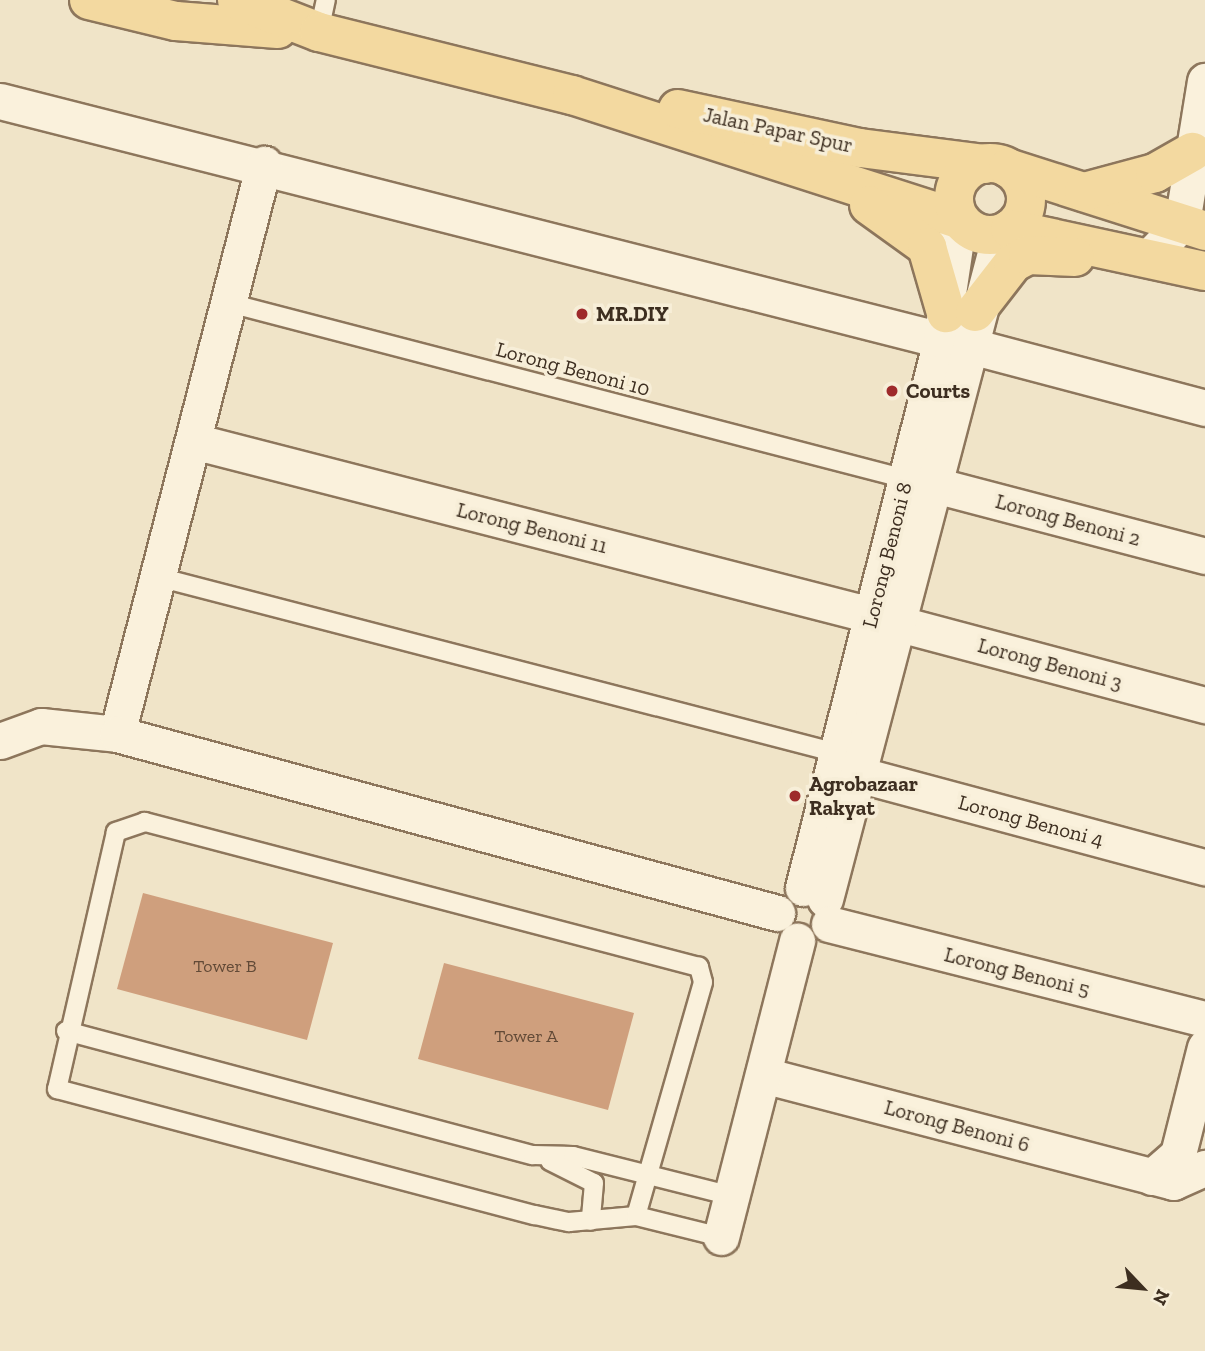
<!DOCTYPE html>
<style>
body{margin:0}
#map{position:relative;width:1205px;height:1351px;overflow:hidden;background:#f0e4c8;font-family:"Zilla Slab",serif}
div>[style]{position:absolute}
[style*='--x']{left:calc(var(--x)*1px);top:calc(var(--y)*1px);width:calc(var(--w)*1px);rotate:calc(var(--a)*1deg)}
.building>*{inset:0;background:#cf9f7d}
.roads{filter:drop-shadow(2px 0 #8d765c) drop-shadow(-2px 0 #8d765c) drop-shadow(0 2px #8d765c) drop-shadow(0 -2px #8d765c)}
.service>*{height:18px;margin:-9px;padding:0 9px;transform-origin:9px;border-radius:9px;background:#faf1dc}
.minor>*{height:35px;margin:-17.5px;padding:0 17.5px;transform-origin:17.5px;border-radius:17.5px;background:#faf1dc}
.primary>*{height:38px;margin:-19px;padding:0 19px;transform-origin:19px;border-radius:19px;background:#f3d9a0}
.primary>.ring{margin:-19px;padding:0;box-sizing:content-box;background:none;border:38px solid #f3d9a0;border-radius:50%}
.dots>*{width:19px;height:19px;translate:-50% -50%;box-sizing:border-box;border:4px solid #f7eed8;border-radius:50%}
span{translate:-50% -50%;white-space:nowrap;text-align:center;line-height:1.15;-webkit-text-stroke:7px #f7eed8;paint-order:stroke}
.number-label{font-size:18px;color:#624a37}
.number-label span{-webkit-text-stroke-width:0}
.street-label{font-size:21px;color:#3d2e20}
.poi-label{font-size:21px;color:#3d2e20;font-weight:700}
.left{translate:0 -50%;text-align:left}
.north{position:absolute;left:1107px;top:1253px;width:70px;height:70px;-webkit-text-stroke:5px #f7eed8;paint-order:stroke;rotate:116deg;font-size:19px;font-weight:700;line-height:28px;text-align:center;color:#3d2e20}
.north::after{content:'';display:block;margin:auto;width:24px;height:32px;background:#3d2e20;clip-path:polygon(50% 0,100% 100%,50% 72%,0 100%)}
</style>
<div id="map">
<div class="building">
<i style="clip-path:polygon(143px 893px,333px 943px,307px 1040px,117px 989px)"></i>
<i style="clip-path:polygon(444px 963px,634px 1013px,608px 1110px,418px 1059px)"></i>
</div>
<div class="roads">
<div class="service">
<i style="--x:319;--y:32;--w:33;--a:-78"></i>
<i style="--x:229;--y:303;--w:700;--a:14.57"></i>
<i style="--x:158;--y:577;--w:701;--a:14.53"></i>
<i style="--x:66;--y:1031;--w:483;--a:14.9"></i>
<i style="--x:533;--y:1155;--w:40;--a:1.4"></i>
<i style="--x:573;--y:1156;--w:164;--a:14.1"></i>
<i style="--x:550;--y:1161;--w:49;--a:26.6"></i>
<i style="--x:594;--y:1183;--w:38;--a:95"></i>
<i style="--x:636;--y:1216;--w:243;--a:-74"></i>
<i style="--x:703;--y:982;--w:16;--a:-105"></i>
<i style="--x:699;--y:967;--w:573;--a:-165.33"></i>
<i style="--x:145;--y:822;--w:31;--a:161"></i>
<i style="--x:116;--y:832;--w:264;--a:102.9"></i>
<i style="--x:57;--y:1089;--w:494;--a:14.8"></i>
<i style="--x:535;--y:1215;--w:35;--a:12"></i>
<i style="--x:569;--y:1222;--w:67;--a:-5.1"></i>
<i style="--x:636;--y:1216;--w:88;--a:13.9"></i>
</div>
<div class="minor">
<i style="--x:0;--y:101;--w:971;--a:14.25"></i>
<i style="--x:1148;--y:258;--w:49;--a:-45.8"></i>
<i style="--x:1182;--y:223;--w:144;--a:-80.8"></i>
<i style="--x:967;--y:345;--w:246;--a:14.8"></i>
<i style="--x:193;--y:441;--w:700;--a:14.39"></i>
<i style="--x:931;--y:484;--w:283;--a:14.7"></i>
<i style="--x:896;--y:623;--w:320;--a:14.9"></i>
<i style="--x:117;--y:734;--w:589;--a:-75.54"></i>
<i style="--x:0;--y:741;--w:44;--a:-20.1"></i>
<i style="--x:41;--y:726;--w:76;--a:6"></i>
<i style="--x:117;--y:734;--w:684;--a:15.17"></i>
<i style="--x:857;--y:774;--w:360;--a:15"></i>
<i style="--x:803;--y:888;--w:565;--a:-75.87"></i>
<i style="--x:941;--y:340;--w:122;--a:-81.5"></i>
<i style="--x:825;--y:899;--w:688;--a:-75.26"></i>
<i style="--x:829;--y:924;--w:388;--a:14.2"></i>
<i style="--x:763;--y:1075;--w:424;--a:14.6"></i>
<i style="--x:1173;--y:1182;--w:35;--a:-24"></i>
<i style="--x:1152;--y:1177;--w:35;--a:-41"></i>
<i style="--x:1178;--y:1154;--w:110;--a:-75.8"></i>
<i style="--x:721;--y:1237;--w:306;--a:-75.6"></i>
</div>
<div class="primary">
<i style="--x:89;--y:0;--w:89;--a:13.6"></i>
<i style="--x:176;--y:21;--w:102;--a:4.5"></i>
<i style="--x:237;--y:0;--w:88;--a:21.3"></i>
<i style="--x:319;--y:32;--w:261;--a:14"></i>
<i style="--x:572;--y:95;--w:406;--a:17.8"></i>
<i style="--x:678;--y:109;--w:186;--a:12.1"></i>
<i style="--x:860;--y:148;--w:126;--a:7.3"></i>
<i class="ring" style="left:954px;top:163px;width:34px;height:34px"></i>
<i style="--x:1008;--y:168;--w:207;--a:17.7"></i>
<i style="--x:1084;--y:192;--w:73;--a:-15"></i>
<i style="--x:1155;--y:173;--w:43;--a:-29.6"></i>
<i style="--x:869;--y:205;--w:72;--a:35.9"></i>
<i style="--x:927;--y:247;--w:69;--a:73.9"></i>
<i style="--x:1010;--y:229;--w:199;--a:12.2"></i>
<i style="--x:975;--y:312;--w:62;--a:-52.2"></i>
<i style="--x:1013;--y:263;--w:17;--a:-28"></i>
<i style="--x:1028;--y:255;--w:47;--a:2.4"></i>
</div>
</div>
<div class="dots">
<i style="left:582px;top:314px;background:#9e2a2b"></i>
<i style="left:892px;top:391px;background:#9e2a2b"></i>
<i style="left:795px;top:796px;background:#9e2a2b"></i>
</div>
<div class="number-label">
<span style="left:225px;top:966px">Tower B</span>
<span style="left:526px;top:1036px">Tower A</span>
</div>
<div class="street-label">
<span style="left:778px;top:130px;rotate:12deg">Jalan Papar Spur</span>
<span style="left:573px;top:369px;rotate:15deg">Lorong Benoni 10</span>
<span style="left:1068px;top:520px;rotate:15deg">Lorong Benoni 2</span>
<span style="left:532px;top:528px;rotate:14deg">Lorong Benoni 11</span>
<span style="left:887px;top:555px;rotate:-76deg">Lorong Benoni 8</span>
<span style="left:1050px;top:664px;rotate:15deg">Lorong Benoni 3</span>
<span style="left:1031px;top:821px;rotate:15deg">Lorong Benoni 4</span>
<span style="left:1017px;top:972px;rotate:14deg">Lorong Benoni 5</span>
<span style="left:957px;top:1126px;rotate:15deg">Lorong Benoni 6</span>
</div>
<div class="poi-label">
<span class="left" style="left:596px;top:314px">MR.DIY</span>
<span class="left" style="left:906px;top:391px">Courts</span>
<span class="left" style="left:809px;top:796px">Agrobazaar<br>Rakyat</span>
</div>
<div class="north">N</div>
</div>
